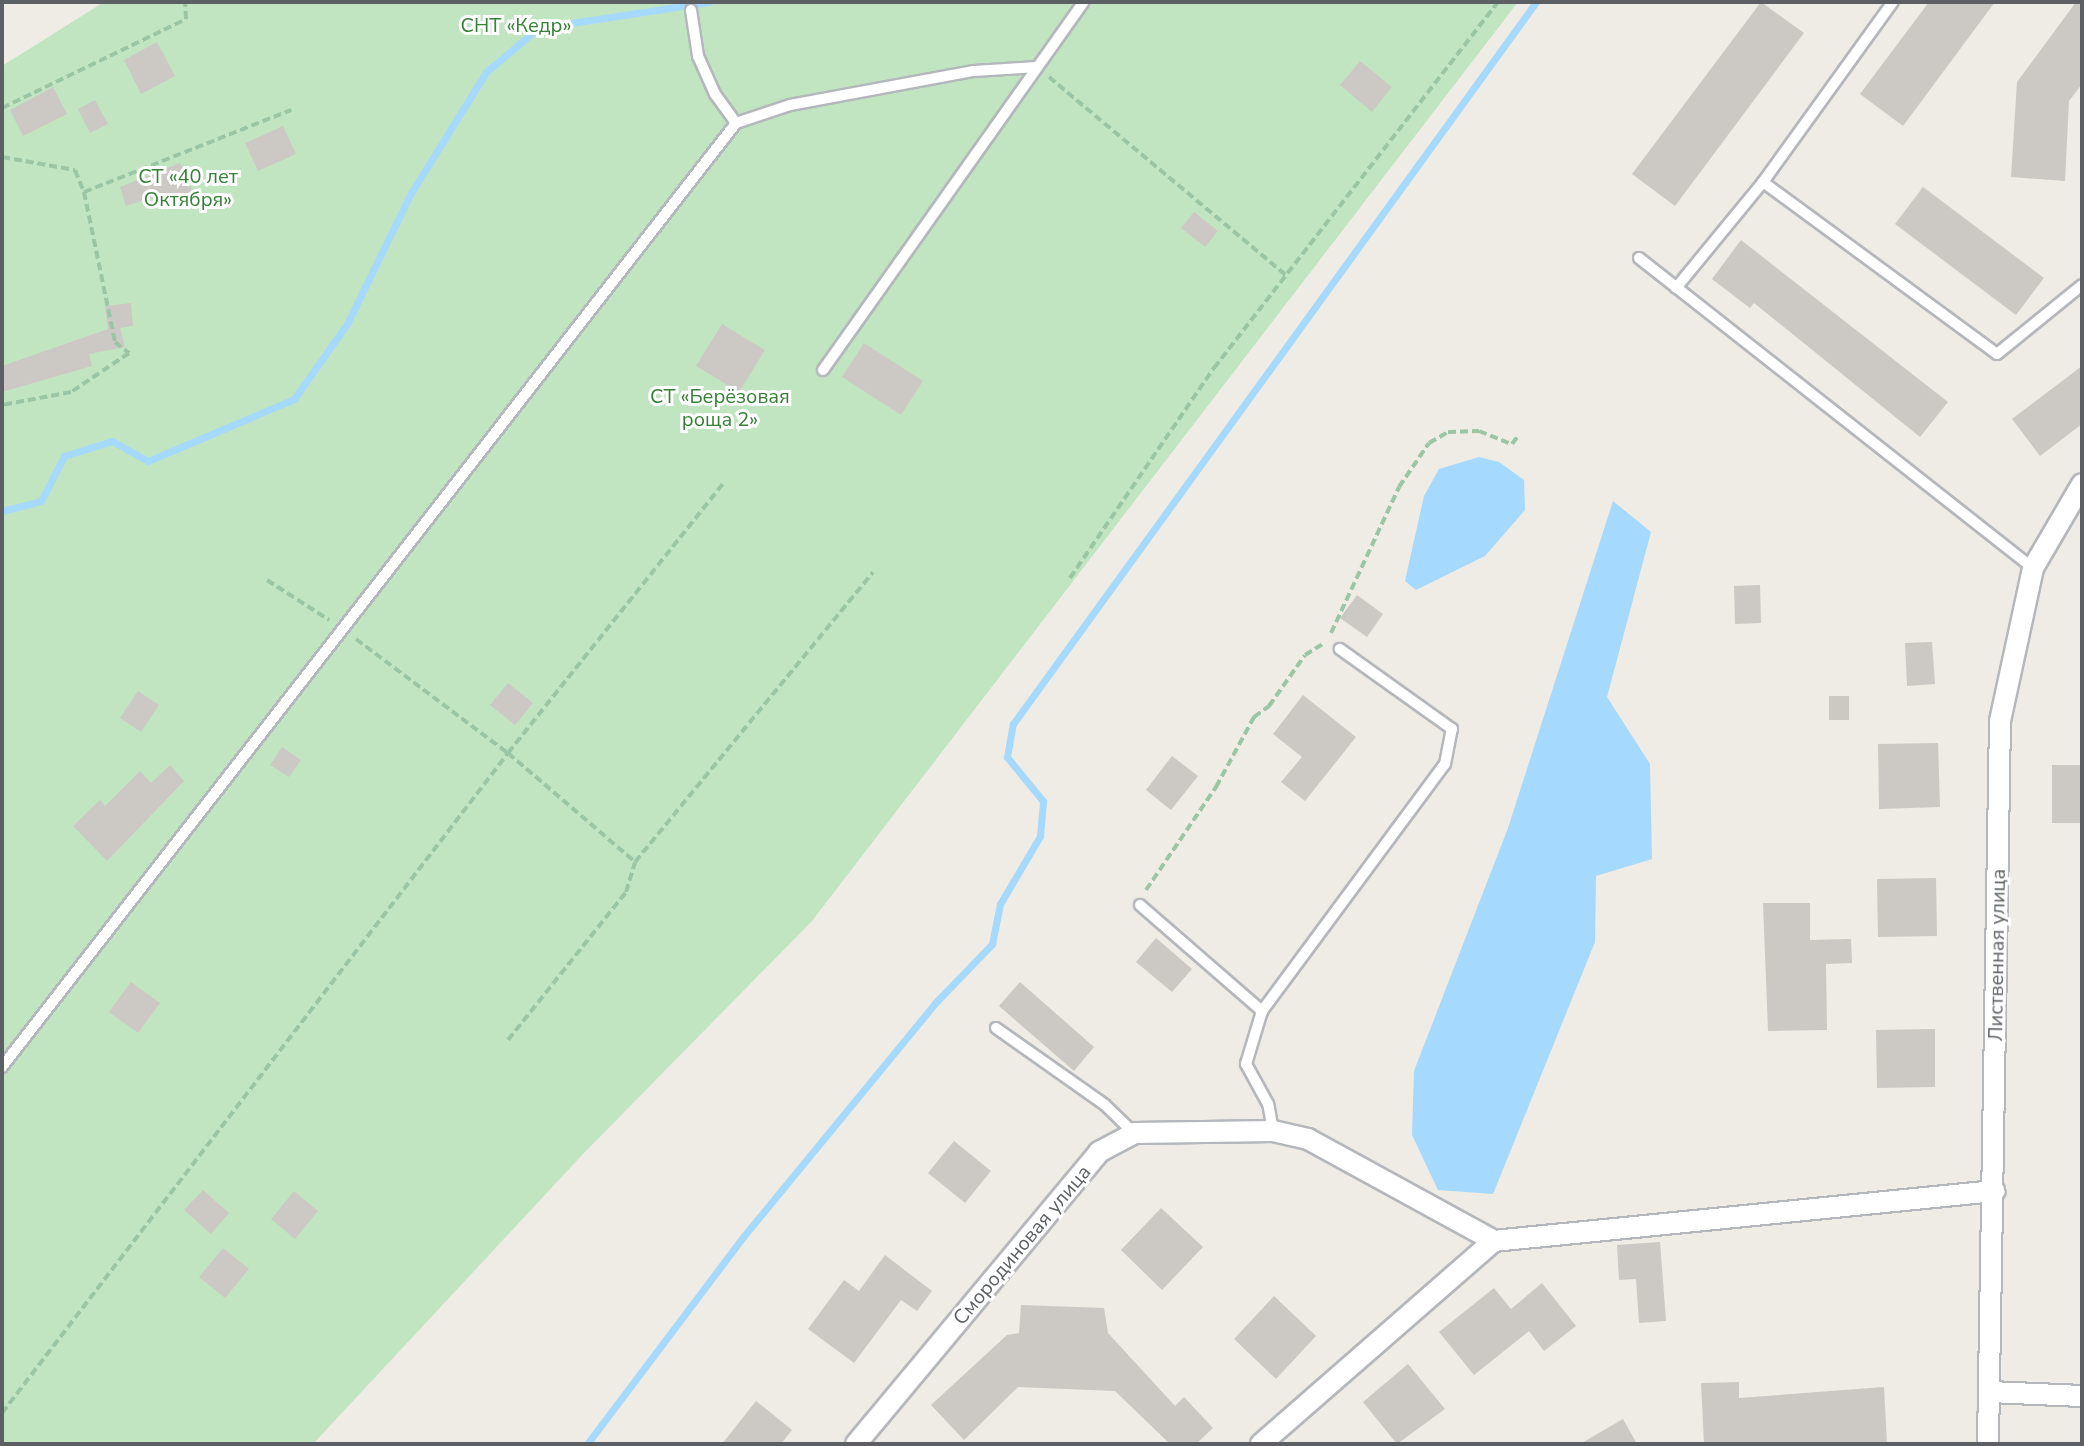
<!DOCTYPE html>
<meta charset="utf-8">
<style>
body{margin:0}
#map{position:relative;width:2084px;height:1446px;overflow:hidden;background:#eeece4;font-family:"Nunito Sans",sans-serif}
div>[style]{position:absolute}
[style*='--x']{left:calc(var(--x)*1px);top:calc(var(--y)*1px);width:calc(var(--w)*1px);rotate:calc(var(--a)*1deg)}
.green>*{inset:0;background:#c2e5c1}
.water>*{inset:0;background:#a5d9fd}
.stream>*{height:7px;margin:-3.5px;padding:0 3.5px;transform-origin:3.5px;border-radius:3.5px;background:#a5d9fd}
.building>*{inset:0;background:#ccc8c3}
.path>*{height:4px;margin-top:-2px;transform-origin:0;background:repeating-linear-gradient(90deg,#9ac6a5 0 8px,transparent 0 12px)}
.roads{filter:drop-shadow(2px 0 #b4b7bb) drop-shadow(-2px 0 #b4b7bb) drop-shadow(0 2px #b4b7bb) drop-shadow(0 -2px #b4b7bb)}
.lane>*{height:10px;margin:-5px;padding:0 5px;transform-origin:5px;border-radius:5px;background:#fff}
.street>*{height:20px;margin:-10px;padding:0 10px;transform-origin:10px;border-radius:10px;background:#fff}
span{translate:-50% -50%;white-space:nowrap;text-align:center;line-height:1.15;-webkit-text-stroke:6px #fff;paint-order:stroke}
.park-label{font-size:20px;color:#368137}
.street-label{font-size:20px;color:#5c6064}
.frame{position:absolute;inset:0;border:4px solid #5c6064;pointer-events:none}
</style>
<div id="map">
<div class="green">
<i style="clip-path:polygon(104px 2px,1518px 2px,812px 921px,584px 1153px,313px 1444px,2px 1444px,2px 66px)"></i>
</div>
<div class="water">
<i style="clip-path:polygon(1479px 457px,1499px 462px,1524px 480px,1525px 510px,1485px 556px,1416px 590px,1405px 581px,1424px 496px,1439px 469px)"></i>
<i style="clip-path:polygon(1613px 501px,1651px 532px,1607px 697px,1650px 764px,1652px 859px,1596px 876px,1595px 942px,1493px 1194px,1438px 1190px,1412px 1135px,1414px 1071px,1508px 828px)"></i>
</div>
<div class="stream">
<i style="--x:2;--y:511;--w:40;--a:-14.4"></i>
<i style="--x:41;--y:501;--w:51;--a:-62.9"></i>
<i style="--x:64;--y:456;--w:50;--a:-17.4"></i>
<i style="--x:112;--y:441;--w:41;--a:29.1"></i>
<i style="--x:148;--y:461;--w:159;--a:-23"></i>
<i style="--x:294;--y:399;--w:92;--a:-54.8"></i>
<i style="--x:347;--y:324;--w:146;--a:-64"></i>
<i style="--x:411;--y:193;--w:142;--a:-58.2"></i>
<i style="--x:486;--y:72;--w:68;--a:-40.2"></i>
<i style="--x:538;--y:28;--w:173;--a:-8.6"></i>
<i style="--x:587;--y:1444;--w:259;--a:-53"></i>
<i style="--x:743;--y:1237;--w:307;--a:-50.6"></i>
<i style="--x:938;--y:1000;--w:78;--a:-46"></i>
<i style="--x:992;--y:944;--w:41;--a:-78.7"></i>
<i style="--x:1000;--y:904;--w:79;--a:-59.5"></i>
<i style="--x:1040;--y:836;--w:35;--a:-85"></i>
<i style="--x:1043;--y:801;--w:57;--a:-129.3"></i>
<i style="--x:1007;--y:757;--w:34;--a:-80"></i>
<i style="--x:1013;--y:724;--w:892;--a:-54.08"></i>
</div>
<div class="building">
<i style="clip-path:polygon(1761px 2px,1804px 33px,1675px 206px,1632px 174px)"></i>
<i style="clip-path:polygon(1929px 2px,1995px 2px,1903px 126px,1860px 94px)"></i>
<i style="clip-path:polygon(2076px 2px,2082px 2px,2082px 84px,2069px 101px,2065px 181px,2011px 177px,2017px 82px)"></i>
<i style="clip-path:polygon(157px 42px,175px 76px,141px 94px,124px 60px)"></i>
<i style="clip-path:polygon(1360px 61px,1392px 87px,1372px 112px,1340px 85px)"></i>
<i style="clip-path:polygon(53px 87px,67px 114px,23px 136px,10px 110px)"></i>
<i style="clip-path:polygon(95px 100px,108px 124px,90px 133px,78px 109px)"></i>
<i style="clip-path:polygon(283px 126px,296px 154px,258px 171px,245px 143px)"></i>
<i style="clip-path:polygon(180px 163px,196px 199px,173px 210px,166px 193px,126px 206px,120px 187px)"></i>
<i style="clip-path:polygon(1923px 187px,2044px 278px,2016px 315px,1895px 224px)"></i>
<i style="clip-path:polygon(1194px 212px,1218px 231px,1205px 247px,1181px 228px)"></i>
<i style="clip-path:polygon(1741px 240px,1948px 402px,1920px 437px,1754px 303px,1750px 308px,1712px 279px)"></i>
<i style="clip-path:polygon(131px 303px,133px 326px,120px 328px,125px 347px,89px 354px,92px 366px,2px 392px,2px 366px,108px 329px,105px 306px)"></i>
<i style="clip-path:polygon(722px 324px,765px 350px,739px 392px,696px 366px)"></i>
<i style="clip-path:polygon(864px 343px,923px 381px,901px 415px,842px 377px)"></i>
<i style="clip-path:polygon(2082px 366px,2082px 424px,2040px 456px,2012px 419px)"></i>
<i style="clip-path:polygon(1760px 585px,1761px 623px,1735px 624px,1734px 586px)"></i>
<i style="clip-path:polygon(1357px 595px,1383px 614px,1367px 637px,1340px 618px)"></i>
<i style="clip-path:polygon(1932px 642px,1935px 684px,1907px 686px,1905px 643px)"></i>
<i style="clip-path:polygon(508px 683px,533px 703px,515px 725px,490px 705px)"></i>
<i style="clip-path:polygon(138px 691px,159px 705px,141px 732px,120px 718px)"></i>
<i style="clip-path:polygon(1303px 695px,1356px 737px,1305px 801px,1281px 782px,1302px 757px,1273px 734px)"></i>
<i style="clip-path:polygon(1829px 696px,1849px 696px,1849px 720px,1829px 720px)"></i>
<i style="clip-path:polygon(1938px 743px,1940px 807px,1879px 809px,1878px 744px)"></i>
<i style="clip-path:polygon(282px 747px,301px 760px,289px 777px,270px 765px)"></i>
<i style="clip-path:polygon(1172px 756px,1198px 776px,1171px 810px,1146px 790px)"></i>
<i style="clip-path:polygon(170px 765px,184px 781px,107px 861px,73px 826px,100px 800px,105px 806px,140px 771px,151px 783px)"></i>
<i style="clip-path:polygon(2052px 765px,2082px 765px,2082px 823px,2052px 823px)"></i>
<i style="clip-path:polygon(1936px 878px,1937px 936px,1878px 937px,1877px 879px)"></i>
<i style="clip-path:polygon(1763px 903px,1810px 903px,1810px 940px,1851px 939px,1852px 963px,1826px 964px,1827px 1030px,1768px 1031px)"></i>
<i style="clip-path:polygon(1156px 938px,1192px 969px,1172px 992px,1136px 962px)"></i>
<i style="clip-path:polygon(131px 982px,160px 1003px,138px 1033px,109px 1012px)"></i>
<i style="clip-path:polygon(1020px 982px,1094px 1047px,1074px 1071px,999px 1006px)"></i>
<i style="clip-path:polygon(1935px 1029px,1935px 1087px,1877px 1088px,1876px 1030px)"></i>
<i style="clip-path:polygon(954px 1141px,991px 1171px,965px 1203px,928px 1173px)"></i>
<i style="clip-path:polygon(203px 1190px,229px 1213px,211px 1234px,184px 1210px)"></i>
<i style="clip-path:polygon(294px 1191px,318px 1211px,295px 1239px,271px 1219px)"></i>
<i style="clip-path:polygon(1161px 1208px,1203px 1247px,1162px 1290px,1121px 1250px)"></i>
<i style="clip-path:polygon(1660px 1242px,1666px 1321px,1639px 1323px,1636px 1279px,1619px 1280px,1617px 1245px)"></i>
<i style="clip-path:polygon(223px 1248px,249px 1269px,225px 1298px,199px 1277px)"></i>
<i style="clip-path:polygon(885px 1255px,932px 1291px,917px 1311px,901px 1300px,854px 1363px,808px 1329px,844px 1280px,859px 1291px)"></i>
<i style="clip-path:polygon(1542px 1283px,1576px 1326px,1544px 1351px,1529px 1331px,1474px 1375px,1439px 1332px,1494px 1288px,1511px 1309px)"></i>
<i style="clip-path:polygon(1274px 1296px,1316px 1336px,1276px 1379px,1234px 1339px)"></i>
<i style="clip-path:polygon(1021px 1305px,1104px 1308px,1108px 1333px,1175px 1406px,1184px 1397px,1213px 1428px,1196px 1444px,1170px 1444px,1115px 1391px,1018px 1387px,964px 1440px,931px 1405px,1007px 1335px,1019px 1333px)"></i>
<i style="clip-path:polygon(1408px 1364px,1445px 1409px,1397px 1444px,1363px 1402px)"></i>
<i style="clip-path:polygon(1739px 1382px,1739px 1398px,1884px 1387px,1887px 1444px,1704px 1444px,1701px 1383px)"></i>
<i style="clip-path:polygon(756px 1401px,792px 1430px,781px 1444px,722px 1444px)"></i>
<i style="clip-path:polygon(1623px 1419px,1637px 1444px,1580px 1444px)"></i>
</div>
<div class="path">
<i style="--x:1049;--y:77;--w:310;--a:39.9"></i>
<i style="--x:2;--y:108;--w:204;--a:-25.8"></i>
<i style="--x:186;--y:19;--w:17;--a:-93"></i>
<i style="--x:2;--y:157;--w:74;--a:10.1"></i>
<i style="--x:75;--y:170;--w:24;--a:68"></i>
<i style="--x:84;--y:192;--w:153;--a:78.3"></i>
<i style="--x:115;--y:342;--w:18;--a:38"></i>
<i style="--x:129;--y:353;--w:70;--a:146.1"></i>
<i style="--x:71;--y:392;--w:70;--a:169.3"></i>
<i style="--x:84;--y:192;--w:223;--a:-21.6"></i>
<i style="--x:1070;--y:578;--w:255;--a:-55.6"></i>
<i style="--x:1214;--y:368;--w:463;--a:-52.2"></i>
<i style="--x:267;--y:580;--w:74;--a:32.8"></i>
<i style="--x:1331;--y:633;--w:161;--a:-65"></i>
<i style="--x:1399;--y:487;--w:53;--a:-55.7"></i>
<i style="--x:1429;--y:443;--w:22;--a:-30"></i>
<i style="--x:1448;--y:432;--w:31;--a:-2"></i>
<i style="--x:1479;--y:431;--w:35;--a:22"></i>
<i style="--x:1512;--y:444;--w:10;--a:-53"></i>
<i style="--x:356;--y:639;--w:190;--a:36.9"></i>
<i style="--x:508;--y:753;--w:167;--a:40.6"></i>
<i style="--x:1146;--y:890;--w:125;--a:-55.8"></i>
<i style="--x:1216;--y:787;--w:80;--a:-61.5"></i>
<i style="--x:1254;--y:717;--w:19;--a:-36"></i>
<i style="--x:1269;--y:706;--w:62;--a:-54.8"></i>
<i style="--x:1305;--y:655;--w:22;--a:-32"></i>
<i style="--x:508;--y:1040;--w:189;--a:-51.4"></i>
<i style="--x:626;--y:892;--w:31;--a:-73"></i>
<i style="--x:635;--y:862;--w:375;--a:-50.6"></i>
<i style="--x:2;--y:1413;--w:832;--a:-52.52"></i>
<i style="--x:508;--y:753;--w:344;--a:-51.4"></i>
</div>
<div class="roads">
<div class="lane">
<i style="--x:691;--y:10;--w:47;--a:81.3"></i>
<i style="--x:698;--y:56;--w:42;--a:65.9"></i>
<i style="--x:715;--y:94;--w:36;--a:54"></i>
<i style="--x:1763;--y:182;--w:290;--a:36.3"></i>
<i style="--x:1997;--y:354;--w:109;--a:-39.1"></i>
<i style="--x:1639;--y:258;--w:501;--a:38.2"></i>
<i style="--x:1676;--y:288;--w:137;--a:-50.6"></i>
<i style="--x:1763;--y:182;--w:222;--a:-54.2"></i>
<i style="--x:823;--y:370;--w:451;--a:-54.7"></i>
<i style="--x:1140;--y:905;--w:162;--a:41"></i>
<i style="--x:996;--y:1028;--w:133;--a:35.2"></i>
<i style="--x:1105;--y:1105;--w:40;--a:44"></i>
<i style="--x:2;--y:1067;--w:1196;--a:-52.13"></i>
<i style="--x:736;--y:123;--w:57;--a:-18.4"></i>
<i style="--x:790;--y:105;--w:187;--a:-10.5"></i>
<i style="--x:974;--y:71;--w:63;--a:-3.6"></i>
<i style="--x:1273;--y:1131;--w:27;--a:-100"></i>
<i style="--x:1268;--y:1104;--w:46;--a:-118.8"></i>
<i style="--x:1246;--y:1064;--w:55;--a:-73.2"></i>
<i style="--x:1262;--y:1011;--w:307;--a:-53.5"></i>
<i style="--x:1445;--y:764;--w:36;--a:-79"></i>
<i style="--x:1452;--y:729;--w:138;--a:-144.5"></i>
</div>
<div class="street">
<i style="--x:1990;--y:1392;--w:92;--a:2.5"></i>
<i style="--x:856;--y:1444;--w:380;--a:-50.2"></i>
<i style="--x:1099;--y:1152;--w:40;--a:-28"></i>
<i style="--x:1134;--y:1133;--w:139;--a:-0.8"></i>
<i style="--x:1273;--y:1131;--w:36;--a:13"></i>
<i style="--x:1308;--y:1139;--w:212;--a:28.7"></i>
<i style="--x:1261;--y:1444;--w:309;--a:-41.1"></i>
<i style="--x:1494;--y:1241;--w:503;--a:-5.7"></i>
<i style="--x:1988;--y:1444;--w:723;--a:-89.05"></i>
<i style="--x:2000;--y:721;--w:157;--a:-77.8"></i>
<i style="--x:2033;--y:568;--w:97;--a:-59.7"></i>
</div>
</div>
<div class="park-label">
<span style="left:516px;top:25px">СНТ «Кедр»</span>
<span style="left:188px;top:188px">СТ «40 лет<br>Октября»</span>
<span style="left:720px;top:408px">СТ «Берёзовая<br>роща 2»</span>
</div>
<div class="street-label">
<span style="left:1997px;top:955px;rotate:-89deg">Лиственная улица</span>
<span style="left:1022px;top:1245px;rotate:-50deg">Смородиновая улица</span>
</div>
<div class="frame"></div>
</div>
